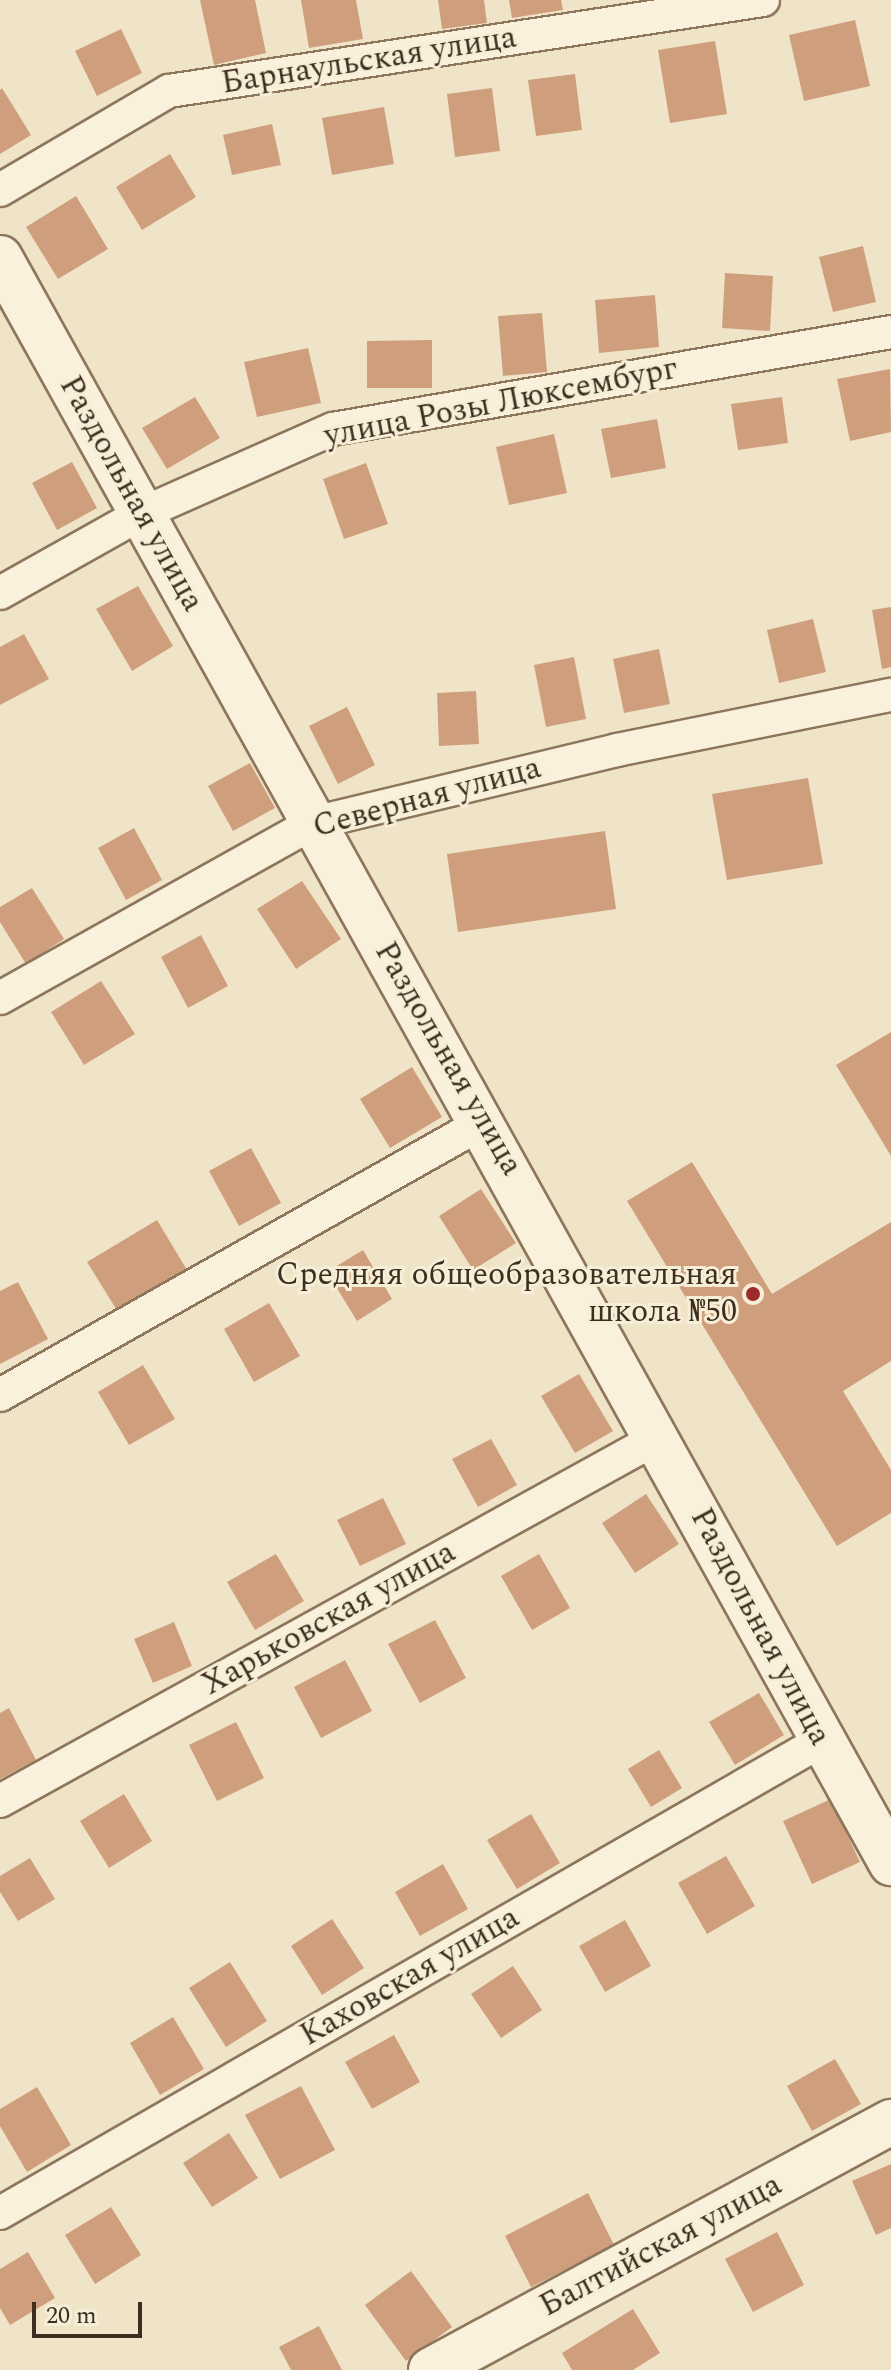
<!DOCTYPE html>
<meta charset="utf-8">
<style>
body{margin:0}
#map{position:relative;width:891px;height:2370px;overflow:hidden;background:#f0e4c8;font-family:Spectral,serif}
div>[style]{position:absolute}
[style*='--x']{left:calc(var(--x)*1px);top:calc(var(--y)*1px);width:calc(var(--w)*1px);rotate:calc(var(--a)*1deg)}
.building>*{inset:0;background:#cf9f7d}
.roads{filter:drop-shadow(2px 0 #8d765c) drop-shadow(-2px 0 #8d765c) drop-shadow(0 2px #8d765c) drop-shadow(0 -2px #8d765c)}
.street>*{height:32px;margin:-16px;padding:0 16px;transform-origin:16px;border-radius:16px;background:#faf1dc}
.secondary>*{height:44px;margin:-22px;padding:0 22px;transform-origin:22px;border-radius:22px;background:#faf1dc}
.dots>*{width:22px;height:22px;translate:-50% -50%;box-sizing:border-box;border:4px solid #f7eed8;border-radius:50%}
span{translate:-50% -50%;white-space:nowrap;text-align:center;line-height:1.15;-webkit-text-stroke:6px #f7eed8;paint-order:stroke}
.street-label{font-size:32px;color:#3d2e20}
.poi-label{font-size:32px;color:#3d2e20}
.right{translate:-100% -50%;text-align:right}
.scale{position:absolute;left:32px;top:2302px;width:110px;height:36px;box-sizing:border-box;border:4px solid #3d2e20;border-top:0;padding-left:10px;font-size:24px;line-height:28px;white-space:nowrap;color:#3d2e20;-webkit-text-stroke:6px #f7eed8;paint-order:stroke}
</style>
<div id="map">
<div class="building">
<i style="clip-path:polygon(200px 0,255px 0,266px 53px,214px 65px)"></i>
<i style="clip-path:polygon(301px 0,356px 0,363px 39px,309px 48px)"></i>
<i style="clip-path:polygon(438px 0,484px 0,487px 23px,442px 29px)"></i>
<i style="clip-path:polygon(509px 0,561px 0,563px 10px,512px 18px)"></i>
<i style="clip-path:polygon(855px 20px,870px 86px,804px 101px,789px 35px)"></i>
<i style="clip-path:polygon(121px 29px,142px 73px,97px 96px,75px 51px)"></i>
<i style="clip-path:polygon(715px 41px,727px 114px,670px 123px,658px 50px)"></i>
<i style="clip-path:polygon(575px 74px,582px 130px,536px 136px,528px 80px)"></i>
<i style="clip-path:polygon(2px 88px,31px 135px,0 154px,0 90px)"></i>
<i style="clip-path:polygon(492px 88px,500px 151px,455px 157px,447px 94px)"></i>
<i style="clip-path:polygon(384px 107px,394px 164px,332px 175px,322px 118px)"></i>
<i style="clip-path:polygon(272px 124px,281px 165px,232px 175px,223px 135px)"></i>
<i style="clip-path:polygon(170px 154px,196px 197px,142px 230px,116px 187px)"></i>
<i style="clip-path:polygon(76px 196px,108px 249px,58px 279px,26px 227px)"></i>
<i style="clip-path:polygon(863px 246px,876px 302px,833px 312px,819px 257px)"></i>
<i style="clip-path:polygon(725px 273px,773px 276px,770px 331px,722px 328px)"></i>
<i style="clip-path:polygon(655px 295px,659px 347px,599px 353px,595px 300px)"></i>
<i style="clip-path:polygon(542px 313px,547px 372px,503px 376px,498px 316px)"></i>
<i style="clip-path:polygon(432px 340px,432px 388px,367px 388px,367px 341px)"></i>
<i style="clip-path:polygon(308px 348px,321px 403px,257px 417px,244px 362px)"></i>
<i style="clip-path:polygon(890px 369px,891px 432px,850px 441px,837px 379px)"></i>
<i style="clip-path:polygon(195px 397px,220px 438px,167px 469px,142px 428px)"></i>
<i style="clip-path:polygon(782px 397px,788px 443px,738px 450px,731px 404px)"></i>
<i style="clip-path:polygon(657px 419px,666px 468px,611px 478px,601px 429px)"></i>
<i style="clip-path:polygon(554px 434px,567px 493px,509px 505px,496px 447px)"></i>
<i style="clip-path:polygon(72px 462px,97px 508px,57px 530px,32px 483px)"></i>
<i style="clip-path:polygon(366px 463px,388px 524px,344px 539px,323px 479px)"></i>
<i style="clip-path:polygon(138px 586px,173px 646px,132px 671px,96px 609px)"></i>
<i style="clip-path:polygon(891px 607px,891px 667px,882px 669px,872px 610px)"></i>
<i style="clip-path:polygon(813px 619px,826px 672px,779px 683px,767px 630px)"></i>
<i style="clip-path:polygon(24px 634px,49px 679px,0 705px,0 647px)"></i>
<i style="clip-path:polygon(659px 649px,670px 704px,624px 713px,613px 659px)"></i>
<i style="clip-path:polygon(574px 657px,586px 719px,546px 727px,534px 665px)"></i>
<i style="clip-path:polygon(476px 691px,479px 744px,439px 746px,437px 693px)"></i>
<i style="clip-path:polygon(347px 707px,375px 765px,338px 784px,309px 726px)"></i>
<i style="clip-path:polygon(250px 763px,275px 808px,233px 831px,208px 786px)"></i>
<i style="clip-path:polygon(808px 778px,823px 864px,727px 880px,712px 794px)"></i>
<i style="clip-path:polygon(134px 828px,162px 880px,126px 900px,98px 848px)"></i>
<i style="clip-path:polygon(605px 831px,616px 909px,458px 932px,447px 854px)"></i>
<i style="clip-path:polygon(302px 881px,341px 939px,296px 969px,257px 909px)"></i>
<i style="clip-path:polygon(32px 888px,64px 939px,26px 964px,0 922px,0 907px)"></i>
<i style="clip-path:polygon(201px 935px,228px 986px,188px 1008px,161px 957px)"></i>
<i style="clip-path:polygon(101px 981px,135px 1034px,84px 1065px,51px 1012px)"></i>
<i style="clip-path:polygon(891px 1032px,891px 1156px,836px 1065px)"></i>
<i style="clip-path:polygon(412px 1067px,442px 1117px,390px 1148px,360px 1099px)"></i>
<i style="clip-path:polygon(251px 1148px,281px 1203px,239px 1226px,209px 1171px)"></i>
<i style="clip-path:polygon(692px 1162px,772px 1294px,891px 1222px,891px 1361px,843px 1391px,891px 1470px,891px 1513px,837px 1546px,627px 1201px)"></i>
<i style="clip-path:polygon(481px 1189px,516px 1243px,473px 1270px,439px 1216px)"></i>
<i style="clip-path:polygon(157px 1220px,187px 1270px,118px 1312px,87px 1262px)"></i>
<i style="clip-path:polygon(363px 1250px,392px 1299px,357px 1321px,327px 1272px)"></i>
<i style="clip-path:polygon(18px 1282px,48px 1339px,0 1364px,0 1291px)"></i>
<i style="clip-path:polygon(269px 1303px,300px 1356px,254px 1382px,224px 1329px)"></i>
<i style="clip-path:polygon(143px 1365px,175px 1419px,129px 1445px,98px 1392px)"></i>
<i style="clip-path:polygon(579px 1374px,613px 1431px,575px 1453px,541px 1396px)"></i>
<i style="clip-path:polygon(491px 1439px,517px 1485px,478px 1507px,452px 1459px)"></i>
<i style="clip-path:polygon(646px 1494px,679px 1544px,635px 1573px,602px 1523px)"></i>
<i style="clip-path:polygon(383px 1498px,406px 1544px,360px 1566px,337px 1520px)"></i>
<i style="clip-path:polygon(276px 1554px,304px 1601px,255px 1630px,227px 1582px)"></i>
<i style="clip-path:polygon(539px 1554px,570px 1608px,532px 1630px,501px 1576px)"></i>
<i style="clip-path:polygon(435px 1620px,466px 1678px,420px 1703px,388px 1644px)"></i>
<i style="clip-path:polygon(174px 1622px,192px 1666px,153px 1683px,134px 1639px)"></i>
<i style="clip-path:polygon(345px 1660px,372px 1711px,321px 1738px,294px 1687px)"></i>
<i style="clip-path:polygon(759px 1693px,784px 1735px,735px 1765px,709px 1722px)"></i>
<i style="clip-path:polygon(9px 1708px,36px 1760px,0 1779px,0 1713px)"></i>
<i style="clip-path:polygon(236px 1722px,264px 1778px,217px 1801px,189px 1745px)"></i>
<i style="clip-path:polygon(659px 1750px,682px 1788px,651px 1807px,628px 1769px)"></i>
<i style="clip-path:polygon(124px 1794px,152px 1841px,109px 1868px,80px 1821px)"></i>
<i style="clip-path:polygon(831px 1799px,860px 1862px,812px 1884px,783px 1821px)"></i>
<i style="clip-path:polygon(531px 1814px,560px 1863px,517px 1889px,487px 1840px)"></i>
<i style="clip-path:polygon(726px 1856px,755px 1906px,707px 1934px,678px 1883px)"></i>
<i style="clip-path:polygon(30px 1858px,55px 1899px,18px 1921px,0 1892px,0 1876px)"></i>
<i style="clip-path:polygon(443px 1864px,468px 1909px,420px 1936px,395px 1892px)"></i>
<i style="clip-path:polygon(332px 1919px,364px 1968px,322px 1995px,291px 1946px)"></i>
<i style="clip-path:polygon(625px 1920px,651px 1966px,605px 1992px,579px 1946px)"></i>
<i style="clip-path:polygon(230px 1962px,267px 2021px,226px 2047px,189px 1988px)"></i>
<i style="clip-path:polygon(513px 1966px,542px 2010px,501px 2038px,471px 1994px)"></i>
<i style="clip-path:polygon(173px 2017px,204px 2069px,160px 2095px,130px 2043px)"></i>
<i style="clip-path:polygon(394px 2035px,420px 2082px,372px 2109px,345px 2062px)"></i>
<i style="clip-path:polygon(835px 2059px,861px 2104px,812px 2131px,787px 2086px)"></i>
<i style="clip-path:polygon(301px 2086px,335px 2150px,280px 2179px,245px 2115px)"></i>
<i style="clip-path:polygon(37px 2087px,71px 2145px,27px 2172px,0 2126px,0 2109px)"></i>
<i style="clip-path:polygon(229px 2133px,258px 2178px,212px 2207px,183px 2163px)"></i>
<i style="clip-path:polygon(891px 2164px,891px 2228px,876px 2235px,852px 2181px)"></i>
<i style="clip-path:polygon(588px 2193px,614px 2245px,531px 2287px,505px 2236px)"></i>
<i style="clip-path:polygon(111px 2207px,141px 2255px,95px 2284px,65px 2235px)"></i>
<i style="clip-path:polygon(777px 2232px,804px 2285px,753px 2312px,725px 2259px)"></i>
<i style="clip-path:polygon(28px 2252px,55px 2298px,10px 2325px,0 2308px,0 2269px)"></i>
<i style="clip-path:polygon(411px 2271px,452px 2327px,406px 2361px,365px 2305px)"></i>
<i style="clip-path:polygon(633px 2309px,660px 2353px,633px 2370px,572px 2370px,562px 2353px)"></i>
<i style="clip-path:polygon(319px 2326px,342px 2370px,291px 2370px,279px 2347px)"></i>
</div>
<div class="roads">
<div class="street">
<i style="--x:0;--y:190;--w:196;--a:-30.4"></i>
<i style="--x:169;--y:91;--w:601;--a:-8.71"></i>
<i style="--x:0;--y:593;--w:162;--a:-29.3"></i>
<i style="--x:141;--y:514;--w:210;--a:-23.9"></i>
<i style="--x:333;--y:429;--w:566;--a:-9.86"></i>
<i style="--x:0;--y:998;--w:359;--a:-29.2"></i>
<i style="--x:313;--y:823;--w:313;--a:-13.5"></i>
<i style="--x:617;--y:750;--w:279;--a:-11.4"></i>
<i style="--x:0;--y:1395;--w:556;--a:-29.43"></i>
<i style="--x:0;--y:1801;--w:753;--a:-28.91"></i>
<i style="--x:0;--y:2213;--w:947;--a:-29.89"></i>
</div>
<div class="secondary">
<i style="--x:0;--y:258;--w:1836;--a:60.96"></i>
<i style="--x:431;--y:2370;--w:523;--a:-28.33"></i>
</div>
</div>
<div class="dots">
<i style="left:753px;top:1294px;background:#9e2a2b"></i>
</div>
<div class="street-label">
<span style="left:369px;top:61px;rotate:-9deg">Барнаульская улица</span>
<span style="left:501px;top:403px;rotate:-11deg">улица Розы Люксембург</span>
<span style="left:131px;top:494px;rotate:61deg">Раздольная улица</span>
<span style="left:427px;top:798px;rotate:-15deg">Северная улица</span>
<span style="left:448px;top:1059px;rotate:60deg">Раздольная улица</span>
<span style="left:329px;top:1619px;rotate:-29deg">Харьковская улица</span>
<span style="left:760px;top:1627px;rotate:62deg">Раздольная улица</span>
<span style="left:410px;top:1977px;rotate:-30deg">Каховская улица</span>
<span style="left:661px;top:2246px;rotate:-28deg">Балтийская улица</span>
</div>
<div class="poi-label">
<span class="right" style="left:737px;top:1294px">Средняя общеобразовательная<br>школа №50</span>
</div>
<div class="scale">20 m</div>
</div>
